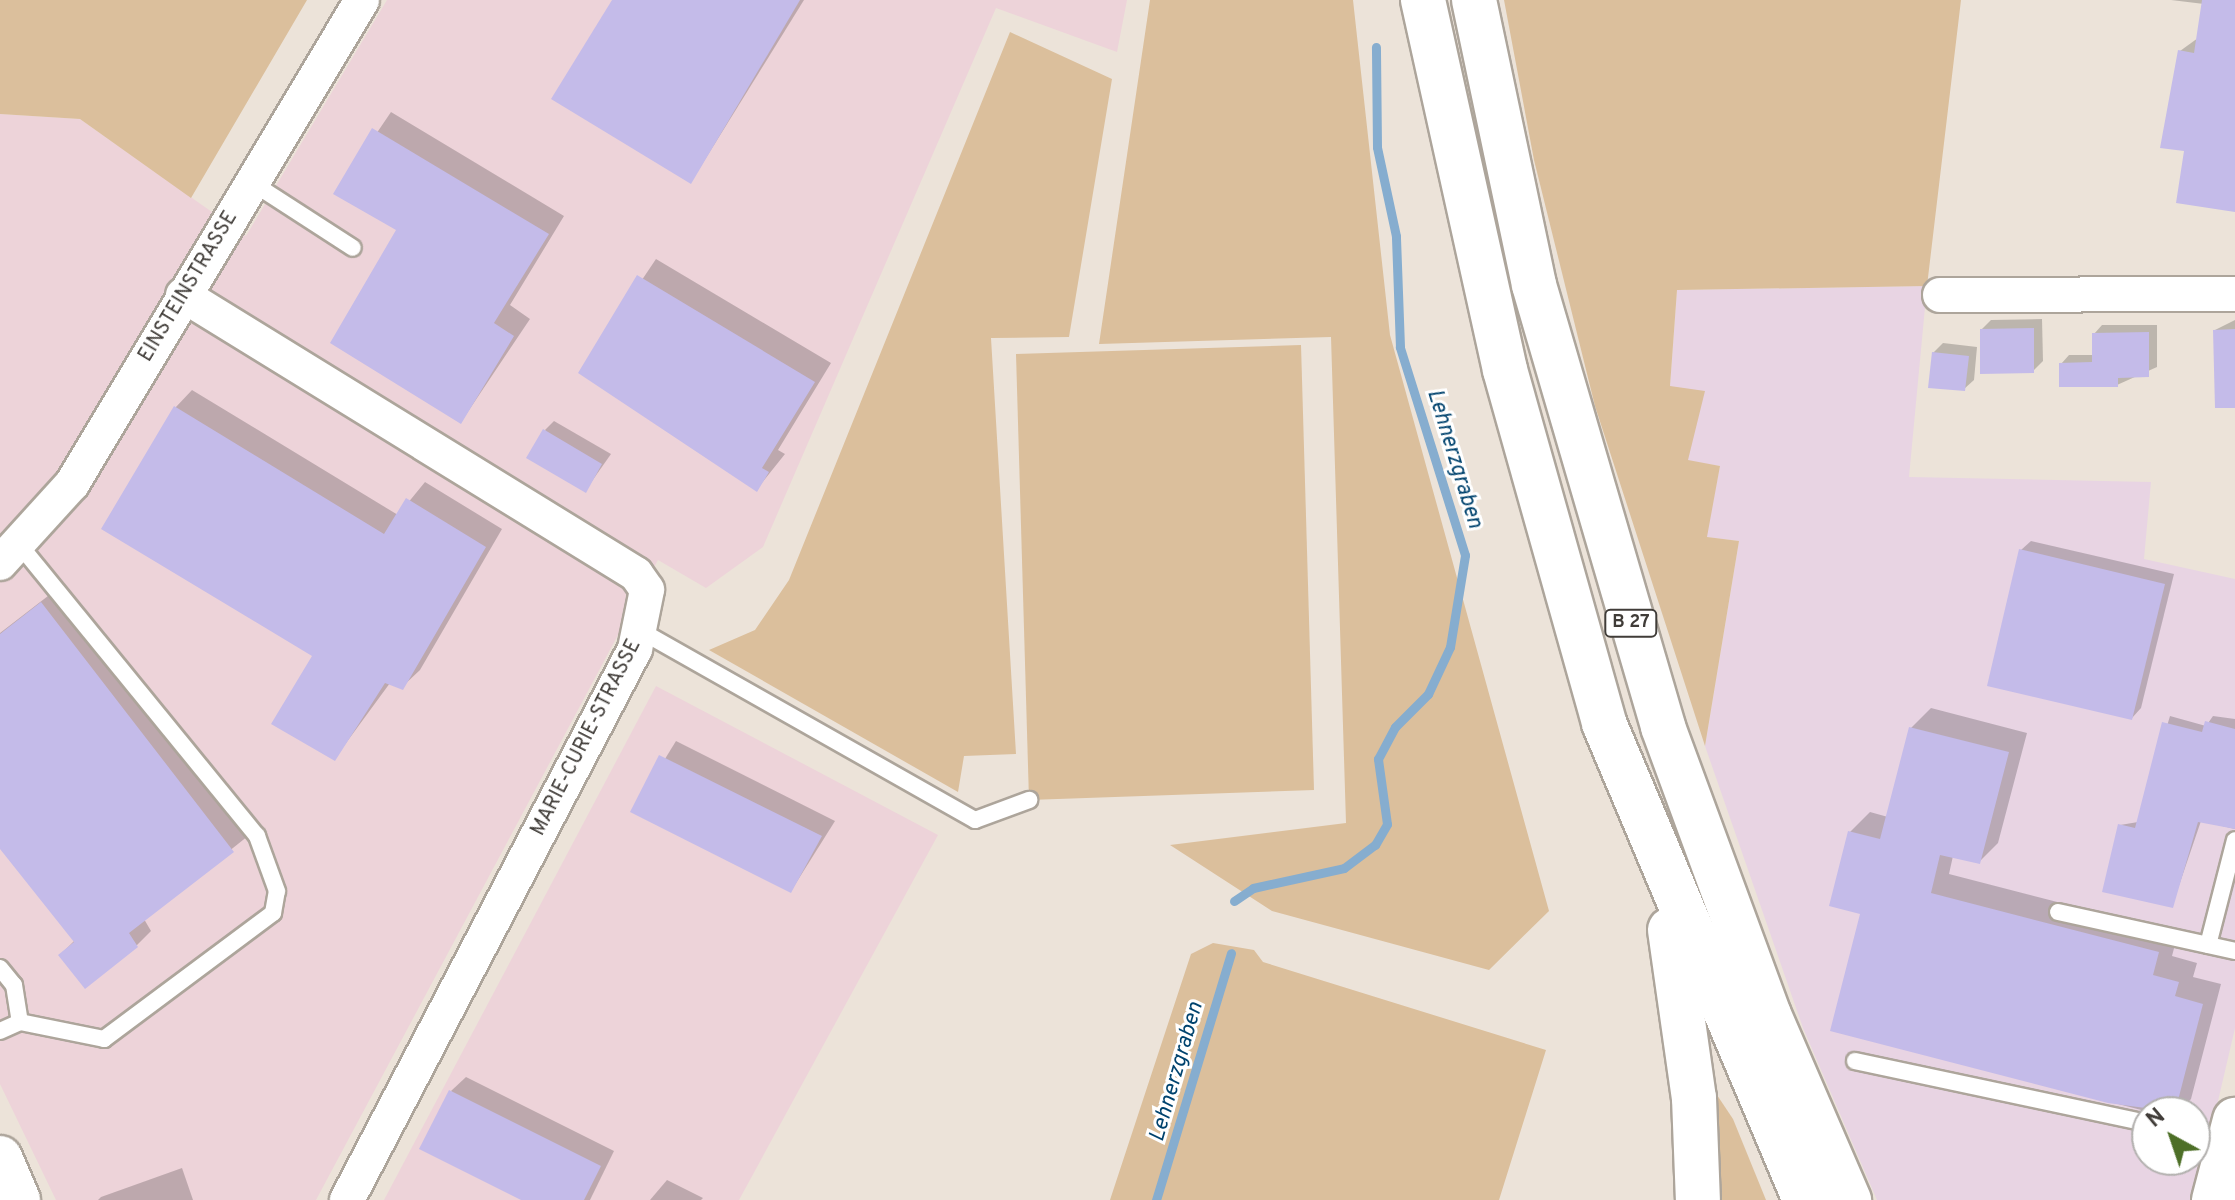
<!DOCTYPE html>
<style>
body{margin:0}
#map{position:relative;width:2235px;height:1200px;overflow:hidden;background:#ece3d9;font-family:Overpass,sans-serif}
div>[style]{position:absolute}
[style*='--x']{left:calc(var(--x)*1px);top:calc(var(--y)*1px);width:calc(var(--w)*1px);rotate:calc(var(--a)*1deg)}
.commercial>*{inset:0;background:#e8d4e3}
.industrial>*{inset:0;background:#edd3d9}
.green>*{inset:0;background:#dbbf9c}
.shadow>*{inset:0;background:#0003}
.stream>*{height:9px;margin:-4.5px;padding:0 4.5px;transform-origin:4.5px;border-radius:4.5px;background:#86adcf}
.building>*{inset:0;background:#c4bbe9}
.roads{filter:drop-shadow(2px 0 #ada59b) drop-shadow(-2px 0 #ada59b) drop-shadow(0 2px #ada59b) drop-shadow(0 -2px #ada59b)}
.lane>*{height:16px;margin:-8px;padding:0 8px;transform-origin:8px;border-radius:8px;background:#fff}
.street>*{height:34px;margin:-17px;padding:0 17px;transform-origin:17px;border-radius:17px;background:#fff}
.secondary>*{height:44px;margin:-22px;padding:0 22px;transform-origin:22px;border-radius:22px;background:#fff}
.highway>*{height:44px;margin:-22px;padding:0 22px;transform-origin:22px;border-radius:22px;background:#fff}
span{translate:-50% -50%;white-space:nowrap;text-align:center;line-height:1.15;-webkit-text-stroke:6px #fff;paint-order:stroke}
.shield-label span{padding:2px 6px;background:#fff;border:2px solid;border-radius:6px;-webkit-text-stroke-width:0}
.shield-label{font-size:18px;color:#403c38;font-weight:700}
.street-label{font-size:20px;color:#403c38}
.water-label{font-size:22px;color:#00436e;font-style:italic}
.north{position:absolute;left:2131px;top:1096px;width:80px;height:80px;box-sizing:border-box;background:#fff;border:2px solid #b3b1af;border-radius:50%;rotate:320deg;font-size:22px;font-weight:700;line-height:32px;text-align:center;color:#403c38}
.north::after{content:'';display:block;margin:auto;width:28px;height:36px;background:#4d6f27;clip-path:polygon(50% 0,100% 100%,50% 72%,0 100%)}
</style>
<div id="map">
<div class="commercial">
<i style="clip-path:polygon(evenodd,1927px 286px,1909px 477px,2151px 482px,2144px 559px,2235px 579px,2235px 1028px,2195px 1200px,1877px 1200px,1803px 1028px,1705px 746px,1739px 541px,1706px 537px,1720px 466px,1688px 461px,1670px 386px,1677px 290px,1927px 286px,2147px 1112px,2195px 1112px,2195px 1160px,2147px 1160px,2147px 1112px)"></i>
</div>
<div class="industrial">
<i style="clip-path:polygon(387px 0,1127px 0,1117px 52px,996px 8px,763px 547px,706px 588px,658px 560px,316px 1200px,56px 1200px,0 1084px,0 114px,80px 119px,246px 236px)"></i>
<i style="clip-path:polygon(656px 686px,938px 835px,739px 1200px,384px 1200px)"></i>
</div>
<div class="green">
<i style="clip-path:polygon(0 0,307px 0,191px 198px,80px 119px,0 114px)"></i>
<i style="clip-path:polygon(1150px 0,1353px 0,1390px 335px,1549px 911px,1489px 970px,1272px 911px,1170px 845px,1346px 823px,1331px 337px,1099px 344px)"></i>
<i style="clip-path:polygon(1504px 0,1961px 0,1927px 286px,1677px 290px,1670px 386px,1705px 391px,1688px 460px,1720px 466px,1707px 537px,1739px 541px,1705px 746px,1595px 406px,1534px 160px)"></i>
<i style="clip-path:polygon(1010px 32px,1112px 79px,1069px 337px,991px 338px,1016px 754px,964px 756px,958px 792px,709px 650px,755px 630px,789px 580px)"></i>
<i style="clip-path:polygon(1301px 345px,1314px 790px,1029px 800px,1016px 354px)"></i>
<i style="clip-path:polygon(1213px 943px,1254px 950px,1263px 962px,1546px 1050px,1499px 1200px,1110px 1200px,1191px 954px)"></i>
<i style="clip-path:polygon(1713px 1089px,1733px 1119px,1766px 1200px,1713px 1200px)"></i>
</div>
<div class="shadow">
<i style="clip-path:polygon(615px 0,804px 0,691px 182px)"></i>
<i style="clip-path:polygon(2171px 0,2235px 0,2235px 211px,2180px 51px,2198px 38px,2204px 4px)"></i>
<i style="clip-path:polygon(391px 112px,564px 216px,510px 305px,530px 319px,461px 422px,399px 229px,336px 193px)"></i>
<i style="clip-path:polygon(656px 259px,831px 363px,778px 450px,785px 454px,757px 489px,580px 372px)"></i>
<i style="clip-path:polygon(2042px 319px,2043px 361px,2033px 371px,1982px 329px,1991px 320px)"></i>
<i style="clip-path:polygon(2235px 320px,2235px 367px,2215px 330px)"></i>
<i style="clip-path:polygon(2102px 325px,2157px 325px,2157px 367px,2117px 385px,2061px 364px,2069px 355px,2094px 355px,2094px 334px)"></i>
<i style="clip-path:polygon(1943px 343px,1977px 347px,1974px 380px,1964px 389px,1933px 353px)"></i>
<i style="clip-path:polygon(192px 390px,398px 515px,425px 482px,502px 529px,420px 670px,402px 687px,390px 683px,335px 758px,314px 656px,175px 408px)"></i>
<i style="clip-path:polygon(554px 421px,611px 454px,585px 491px,545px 430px)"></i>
<i style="clip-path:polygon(2031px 541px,2174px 574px,2141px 708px,2132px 718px,2021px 550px)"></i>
<i style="clip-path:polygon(57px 589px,248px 836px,144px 919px,151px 931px,137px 945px,60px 955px,75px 940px,0 846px,0 633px)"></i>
<i style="clip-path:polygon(1931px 708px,2027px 733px,1998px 843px,1979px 862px,1953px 856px,1949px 874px,2178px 933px,2172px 956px,2197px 963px,2193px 977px,2221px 984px,2191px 1099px,2178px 1112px,2149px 1112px,1832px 1030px,1863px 912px,1850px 832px,1870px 812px,1888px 817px,1911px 728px)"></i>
<i style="clip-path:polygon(2170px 716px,2206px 726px,2213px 716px,2235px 719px,2235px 829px,2201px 821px,2172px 906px,2120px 825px,2138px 822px)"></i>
<i style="clip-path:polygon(676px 741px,835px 821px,791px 891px,633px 811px)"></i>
<i style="clip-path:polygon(466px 1077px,614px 1151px,590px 1200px,525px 1200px,451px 1091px)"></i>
<i style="clip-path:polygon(182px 1168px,193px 1200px,98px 1200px,101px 1197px)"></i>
<i style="clip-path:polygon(667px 1180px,703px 1198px,701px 1200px,650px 1200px)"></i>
</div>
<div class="stream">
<i style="--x:1234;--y:901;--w:23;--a:-34"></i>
<i style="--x:1253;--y:888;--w:93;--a:-12.4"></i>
<i style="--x:1344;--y:868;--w:39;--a:-37"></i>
<i style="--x:1375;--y:845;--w:24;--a:-60"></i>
<i style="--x:1387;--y:824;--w:66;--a:-97.9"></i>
<i style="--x:1378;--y:759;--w:36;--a:-62"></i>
<i style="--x:1395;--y:727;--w:47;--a:-45"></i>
<i style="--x:1428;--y:694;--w:52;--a:-64.9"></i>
<i style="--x:1450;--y:647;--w:93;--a:-80.7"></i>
<i style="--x:1465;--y:555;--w:218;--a:-107.4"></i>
<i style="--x:1400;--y:347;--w:111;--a:-92.1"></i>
<i style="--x:1396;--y:236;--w:91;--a:-102.1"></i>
<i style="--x:1377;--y:147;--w:100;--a:-90.6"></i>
<i style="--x:1156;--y:1200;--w:258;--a:-73.1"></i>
</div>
<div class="building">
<i style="clip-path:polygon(612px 0,800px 0,691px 184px,551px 99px)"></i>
<i style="clip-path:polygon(2202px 0,2235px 0,2235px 212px,2176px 203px,2184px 151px,2160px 148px,2178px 50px,2194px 53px)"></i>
<i style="clip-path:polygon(372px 128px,549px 234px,494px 323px,514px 336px,461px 424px,330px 343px,396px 230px,333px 194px)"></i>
<i style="clip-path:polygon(637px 275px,815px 382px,762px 468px,769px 472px,757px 492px,578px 373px)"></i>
<i style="clip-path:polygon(2034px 328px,2034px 373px,1980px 374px,1980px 329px)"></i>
<i style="clip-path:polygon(2235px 329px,2235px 408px,2215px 408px,2213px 330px)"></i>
<i style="clip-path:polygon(2149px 332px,2149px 377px,2118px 378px,2118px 387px,2059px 387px,2059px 363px,2092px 362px,2092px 333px)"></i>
<i style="clip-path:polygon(1932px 352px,1969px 356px,1965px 391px,1928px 388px)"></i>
<i style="clip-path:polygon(174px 406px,384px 534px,406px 498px,486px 547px,403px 690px,385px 683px,335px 761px,271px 724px,312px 656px,101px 529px)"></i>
<i style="clip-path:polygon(543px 429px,602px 464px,586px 493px,526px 458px)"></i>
<i style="clip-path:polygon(2019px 549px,2165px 584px,2132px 720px,1987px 686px)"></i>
<i style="clip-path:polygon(41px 602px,234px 852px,129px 933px,138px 947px,85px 989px,58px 955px,74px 942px,0 849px,0 634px)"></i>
<i style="clip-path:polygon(2205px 721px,2235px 729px,2235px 829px,2198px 822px,2173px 908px,2102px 892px,2118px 824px,2135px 828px,2162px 722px,2202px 732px)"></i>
<i style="clip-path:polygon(1909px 727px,2009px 752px,1980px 864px,1940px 855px,1931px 893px,2159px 952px,2153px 975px,2179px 982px,2175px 996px,2203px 1004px,2175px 1112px,2108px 1103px,1830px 1031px,1860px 914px,1829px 906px,1848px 831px,1880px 839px)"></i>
<i style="clip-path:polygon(659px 755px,822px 836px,791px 893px,630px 812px)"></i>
<i style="clip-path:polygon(449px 1090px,601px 1166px,584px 1200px,521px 1200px,419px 1149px)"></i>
</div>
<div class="roads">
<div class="lane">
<i style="--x:251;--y:182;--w:121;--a:32.9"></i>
<i style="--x:641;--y:631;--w:384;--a:29.5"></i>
<i style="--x:975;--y:820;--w:58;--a:-20.3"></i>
<i style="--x:2058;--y:912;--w:181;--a:12.4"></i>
<i style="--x:2208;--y:945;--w:108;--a:-75.6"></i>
<i style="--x:0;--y:968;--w:22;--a:51"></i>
<i style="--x:14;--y:985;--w:37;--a:81"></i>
<i style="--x:0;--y:1031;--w:22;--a:-24"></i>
<i style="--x:20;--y:1022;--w:86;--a:11.4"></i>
<i style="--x:104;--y:1039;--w:211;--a:-36.7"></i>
<i style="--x:273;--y:913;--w:22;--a:-80"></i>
<i style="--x:277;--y:891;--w:59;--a:-110"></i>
<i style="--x:257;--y:836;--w:377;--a:-129.2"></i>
<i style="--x:1855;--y:1061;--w:299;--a:12"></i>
<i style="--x:2195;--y:1133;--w:34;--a:14"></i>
</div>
<div class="street">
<i style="--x:183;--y:295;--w:532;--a:31.63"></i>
<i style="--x:636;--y:574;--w:19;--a:55"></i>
<i style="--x:647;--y:590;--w:60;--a:101.5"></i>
<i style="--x:635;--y:649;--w:622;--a:117.6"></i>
<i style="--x:1940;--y:295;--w:295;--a:-0.2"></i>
<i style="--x:0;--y:563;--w:107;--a:-47.7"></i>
<i style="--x:72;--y:484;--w:564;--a:-59.07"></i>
</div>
<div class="secondary">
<i style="--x:0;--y:1158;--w:46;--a:66.8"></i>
<i style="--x:2214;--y:1200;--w:83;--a:-75.3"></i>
</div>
<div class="highway">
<i style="--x:1423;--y:0;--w:379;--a:77.5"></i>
<i style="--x:1505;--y:370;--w:367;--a:74.3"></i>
<i style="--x:1604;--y:723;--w:518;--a:67.15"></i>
<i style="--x:1474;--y:0;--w:291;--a:78.1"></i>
<i style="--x:1534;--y:285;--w:460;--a:73.7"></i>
<i style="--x:1663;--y:727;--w:307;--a:69.8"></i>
<i style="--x:1769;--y:1015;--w:202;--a:66.6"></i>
<i style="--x:1670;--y:930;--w:170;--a:81.9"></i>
<i style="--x:1694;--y:1098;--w:102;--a:87.8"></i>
</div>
</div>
<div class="shield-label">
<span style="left:1631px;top:623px">B 27</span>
</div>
<div class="street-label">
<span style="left:189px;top:287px;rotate:-59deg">EINSTEINSTRASSE</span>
<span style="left:587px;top:738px;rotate:-63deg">MARIE-CURIE-STRASSE</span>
</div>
<div class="water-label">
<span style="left:1454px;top:459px;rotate:73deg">Lehnerzgraben</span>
<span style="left:1177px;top:1072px;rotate:-74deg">Lehnerzgraben</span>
</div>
<div class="north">N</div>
</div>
